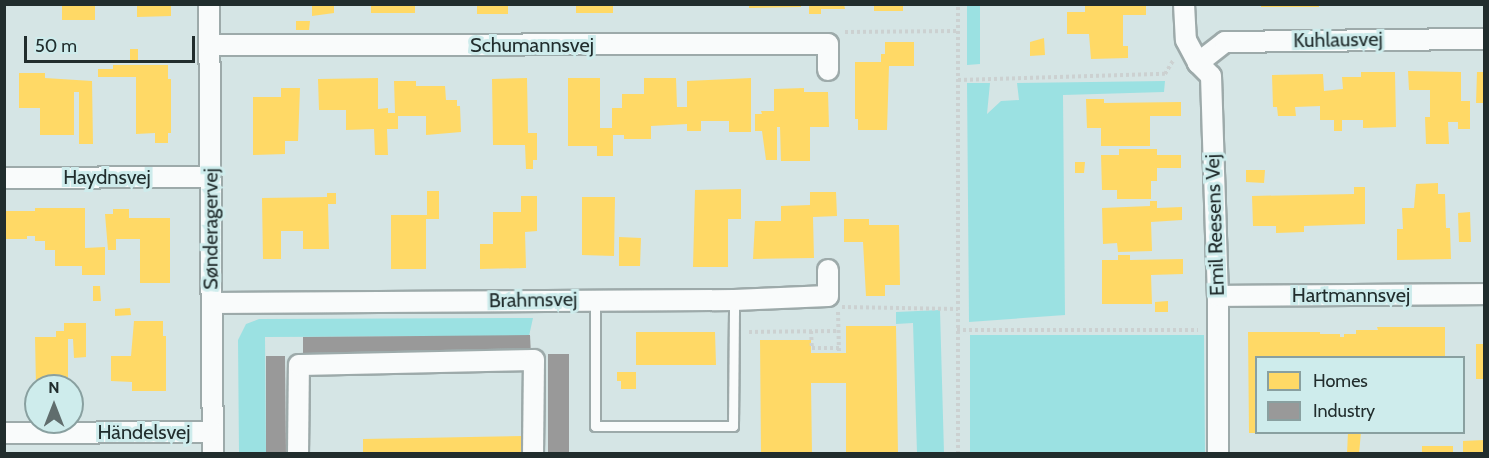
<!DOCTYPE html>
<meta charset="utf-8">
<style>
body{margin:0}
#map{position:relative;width:1489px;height:458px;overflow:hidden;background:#d5e5e5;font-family:Cabin,sans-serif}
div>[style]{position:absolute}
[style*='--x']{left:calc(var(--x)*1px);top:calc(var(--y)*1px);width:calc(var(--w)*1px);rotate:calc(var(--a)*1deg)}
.green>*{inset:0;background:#9be1e2}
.homes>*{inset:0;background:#ffd966}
.industry>*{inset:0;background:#999}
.path>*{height:4px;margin-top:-2px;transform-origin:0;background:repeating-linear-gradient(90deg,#ccd1d1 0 3px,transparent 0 6px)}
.roads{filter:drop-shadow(2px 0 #9daaaa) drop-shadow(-2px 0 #9daaaa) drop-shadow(0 2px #9daaaa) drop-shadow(0 -2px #9daaaa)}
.service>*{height:9px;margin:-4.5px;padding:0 4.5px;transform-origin:4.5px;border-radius:4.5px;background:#f9fbfb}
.minor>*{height:20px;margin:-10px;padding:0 10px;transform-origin:10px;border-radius:10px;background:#f9fbfb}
span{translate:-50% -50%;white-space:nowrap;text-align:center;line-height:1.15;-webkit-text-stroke:6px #ceecec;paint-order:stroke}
.street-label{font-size:20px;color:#212d2d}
.frame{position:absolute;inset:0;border:6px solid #212d2d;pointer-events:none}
.legend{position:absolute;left:1255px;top:356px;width:210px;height:78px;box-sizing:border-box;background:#ceecec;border:2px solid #89a0a0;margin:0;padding:8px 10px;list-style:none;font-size:18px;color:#212d2d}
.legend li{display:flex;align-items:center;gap:12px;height:30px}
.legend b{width:30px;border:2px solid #89a0a0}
.north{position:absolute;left:24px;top:374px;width:60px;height:60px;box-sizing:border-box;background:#ceecec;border:2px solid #89a0a0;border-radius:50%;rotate:0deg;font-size:16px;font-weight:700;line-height:24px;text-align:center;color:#212d2d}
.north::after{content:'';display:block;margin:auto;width:21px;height:27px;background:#606d6d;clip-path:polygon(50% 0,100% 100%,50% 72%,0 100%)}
.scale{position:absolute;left:24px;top:36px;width:171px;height:27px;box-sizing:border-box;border:3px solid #212d2d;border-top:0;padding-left:8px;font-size:18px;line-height:21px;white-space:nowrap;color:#212d2d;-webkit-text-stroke:4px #ceecec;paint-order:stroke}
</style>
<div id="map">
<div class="green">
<i style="clip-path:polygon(967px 5px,980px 5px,980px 64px,967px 65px)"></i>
<i style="clip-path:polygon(1165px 81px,1164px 92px,1063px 95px,1065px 315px,969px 322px,967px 83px,990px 83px,987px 114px,1001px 101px,1019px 100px,1017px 83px)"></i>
<i style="clip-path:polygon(940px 310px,944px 453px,917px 453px,913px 323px,896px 324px,896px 312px)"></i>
<i style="clip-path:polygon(533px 318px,529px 336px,265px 337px,266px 453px,239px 453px,238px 340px,246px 324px,259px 319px)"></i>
<i style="clip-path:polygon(970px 335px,1204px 335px,1205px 453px,970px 453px)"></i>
</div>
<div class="homes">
<i style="clip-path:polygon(62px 4px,95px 4px,95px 20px,62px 20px)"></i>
<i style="clip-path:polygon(137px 4px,171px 4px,171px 16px,137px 17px)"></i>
<i style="clip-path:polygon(312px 4px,334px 4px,334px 13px,312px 16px)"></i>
<i style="clip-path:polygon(477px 4px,508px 4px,508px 14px,477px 14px)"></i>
<i style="clip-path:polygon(576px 4px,613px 4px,613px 13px,576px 13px)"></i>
<i style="clip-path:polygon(749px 4px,801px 4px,801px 7px,749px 8px)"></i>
<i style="clip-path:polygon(809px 4px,844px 4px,845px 9px,821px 9px,821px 14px,809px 14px)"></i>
<i style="clip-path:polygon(874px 4px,903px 4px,903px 11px,874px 11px)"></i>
<i style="clip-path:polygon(1098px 4px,1146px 4px,1146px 15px,1123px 15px,1123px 46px,1128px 46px,1128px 58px,1091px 59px,1089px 34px,1067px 34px,1067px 12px,1085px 12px,1085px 6px)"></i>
<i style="clip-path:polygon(1261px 4px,1319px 4px,1319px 7px,1261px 7px)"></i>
<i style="clip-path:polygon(371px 5px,415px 5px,415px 13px,371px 13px)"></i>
<i style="clip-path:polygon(296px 21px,310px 21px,309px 30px,296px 30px)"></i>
<i style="clip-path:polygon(1044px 38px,1045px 55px,1030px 56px,1030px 42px)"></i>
<i style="clip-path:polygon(885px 42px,914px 42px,914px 66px,889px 66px,887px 130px,858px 130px,858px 119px,855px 119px,855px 62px,881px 62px,881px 54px,885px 54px)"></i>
<i style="clip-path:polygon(130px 49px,138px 49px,138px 60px,130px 60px)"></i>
<i style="clip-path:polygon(113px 65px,168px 65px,168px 79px,171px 79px,171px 133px,168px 133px,168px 143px,155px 143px,155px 133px,136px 134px,136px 77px,98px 77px,98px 69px,113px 69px)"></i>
<i style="clip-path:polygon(1408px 71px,1461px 72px,1461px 101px,1470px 101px,1470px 129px,1458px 129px,1458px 122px,1448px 122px,1449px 144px,1426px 144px,1425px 117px,1430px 117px,1430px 90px,1409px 90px)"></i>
<i style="clip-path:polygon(1361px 72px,1395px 72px,1396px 127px,1363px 128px,1363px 120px,1342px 120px,1342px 131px,1334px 131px,1334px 120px,1320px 120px,1320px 106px,1295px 107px,1296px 116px,1278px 116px,1277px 107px,1273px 107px,1272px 75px,1323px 74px,1324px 91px,1343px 89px,1342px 77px,1361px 77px)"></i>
<i style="clip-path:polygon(1477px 72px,1484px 72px,1484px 103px,1476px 103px)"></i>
<i style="clip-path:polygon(19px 73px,45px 73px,45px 78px,92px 81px,93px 144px,79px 144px,79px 92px,74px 92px,74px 135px,40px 135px,40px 108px,19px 108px)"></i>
<i style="clip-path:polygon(378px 78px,378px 109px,388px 108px,388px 113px,395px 113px,394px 81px,416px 81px,416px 86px,445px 86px,446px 100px,457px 100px,457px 106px,460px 106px,461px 132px,426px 135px,426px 116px,398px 116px,398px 129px,387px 129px,388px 155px,375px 155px,374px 129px,346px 130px,346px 110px,319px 110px,318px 79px)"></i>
<i style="clip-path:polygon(527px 78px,528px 133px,537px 133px,537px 160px,533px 160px,533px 169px,526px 169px,525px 145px,493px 145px,492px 79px)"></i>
<i style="clip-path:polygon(568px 78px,600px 78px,600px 128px,612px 128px,612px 108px,622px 108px,622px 94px,644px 94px,644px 78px,676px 78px,677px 107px,687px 107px,687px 81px,751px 78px,751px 132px,729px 132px,729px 121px,701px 121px,701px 131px,687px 131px,687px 124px,651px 126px,651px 139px,624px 139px,624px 135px,613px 135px,613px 156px,597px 156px,597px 146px,568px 146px)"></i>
<i style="clip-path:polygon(281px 88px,300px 88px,298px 141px,285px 141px,285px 154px,253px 155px,253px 97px,281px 97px)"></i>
<i style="clip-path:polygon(804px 88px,804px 92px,828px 92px,829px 127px,810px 127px,810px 161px,781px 161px,780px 127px,777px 127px,777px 160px,766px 160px,762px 131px,755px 131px,755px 114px,762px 114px,761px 111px,774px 111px,774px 89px)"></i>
<i style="clip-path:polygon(1086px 99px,1104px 99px,1104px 103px,1181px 102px,1181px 116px,1150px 116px,1150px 146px,1101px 146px,1101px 128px,1087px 128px)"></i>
<i style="clip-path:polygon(1119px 149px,1157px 149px,1157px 155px,1181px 155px,1181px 168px,1157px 168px,1157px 181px,1151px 181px,1151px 199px,1117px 199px,1117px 190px,1102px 190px,1101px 155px,1119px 155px)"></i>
<i style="clip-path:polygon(1075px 162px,1085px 162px,1084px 173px,1075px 173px)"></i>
<i style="clip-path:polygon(1246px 170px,1265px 170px,1264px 183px,1246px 182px)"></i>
<i style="clip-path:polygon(1438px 183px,1438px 194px,1445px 194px,1446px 228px,1450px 228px,1451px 259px,1397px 260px,1397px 229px,1403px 229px,1402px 208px,1414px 208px,1416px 184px)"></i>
<i style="clip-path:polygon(1354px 187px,1365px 187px,1365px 224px,1304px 226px,1304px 232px,1276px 233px,1276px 226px,1253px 226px,1252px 196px,1354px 194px)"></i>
<i style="clip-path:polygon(741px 189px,741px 219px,728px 219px,728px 267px,693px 267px,695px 190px)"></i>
<i style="clip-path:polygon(427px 191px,439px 191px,439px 219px,426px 219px,426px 269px,391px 269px,391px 215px,427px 215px)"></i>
<i style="clip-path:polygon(810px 192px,836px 192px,837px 216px,813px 217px,814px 258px,753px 259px,755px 221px,781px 221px,781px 206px,810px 205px)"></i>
<i style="clip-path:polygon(327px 193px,336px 193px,336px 204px,328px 204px,329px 249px,303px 249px,303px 231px,281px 231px,281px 259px,263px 259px,262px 198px,327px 197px)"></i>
<i style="clip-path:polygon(521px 196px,537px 196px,537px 231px,525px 232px,526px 268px,480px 269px,480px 244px,493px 244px,493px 212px,521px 212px)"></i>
<i style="clip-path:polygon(582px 197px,615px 197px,614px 256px,582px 255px)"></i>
<i style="clip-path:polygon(1150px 201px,1157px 201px,1157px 208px,1182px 207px,1182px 220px,1151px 222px,1152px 251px,1118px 252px,1117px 243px,1103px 244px,1102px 208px,1150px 206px)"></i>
<i style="clip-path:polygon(35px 208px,85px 208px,85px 248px,105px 247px,105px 275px,82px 275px,82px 266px,55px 266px,55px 250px,45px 250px,45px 241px,35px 241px,35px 236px,27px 236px,27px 239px,4px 239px,4px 211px,35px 211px)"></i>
<i style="clip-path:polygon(113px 209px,129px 209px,129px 218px,170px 218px,170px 283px,140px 283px,140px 239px,116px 239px,116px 250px,108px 250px,105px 214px,113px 214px)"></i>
<i style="clip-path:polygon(1470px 212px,1471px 242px,1459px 242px,1458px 213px)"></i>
<i style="clip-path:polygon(844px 219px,869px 219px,869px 225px,899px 225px,900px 285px,885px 285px,885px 296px,866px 296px,863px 242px,844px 242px)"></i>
<i style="clip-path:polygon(619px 237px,641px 238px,640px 266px,619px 266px)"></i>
<i style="clip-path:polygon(1118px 255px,1130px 255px,1130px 260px,1183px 259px,1183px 274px,1151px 275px,1152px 304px,1102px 304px,1102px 260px,1118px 260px)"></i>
<i style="clip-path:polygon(93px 286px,100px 286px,101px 301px,93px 301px)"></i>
<i style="clip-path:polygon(1168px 301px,1168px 312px,1155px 312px,1155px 302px)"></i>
<i style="clip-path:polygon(130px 308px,131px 315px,115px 316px,115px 309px)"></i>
<i style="clip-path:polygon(134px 321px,163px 321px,163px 336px,166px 336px,166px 391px,132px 391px,132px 382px,111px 381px,111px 356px,131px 356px)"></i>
<i style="clip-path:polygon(64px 323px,86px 323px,86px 357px,74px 358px,73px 339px,68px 339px,68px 386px,36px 386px,35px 337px,56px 337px,56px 331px,64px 331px)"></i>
<i style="clip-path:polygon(846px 326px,896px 326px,898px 454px,846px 454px,846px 383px,811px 383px,812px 454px,761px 454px,760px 340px,811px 340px,811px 353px,846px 353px)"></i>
<i style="clip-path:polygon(1377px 327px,1445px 327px,1445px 358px,1256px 358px,1256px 433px,1249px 433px,1248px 332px,1320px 332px,1320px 334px,1340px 334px,1340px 337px,1344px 337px,1344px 334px,1356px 334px,1356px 330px,1378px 330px)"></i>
<i style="clip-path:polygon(636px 332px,715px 332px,716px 365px,636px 365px)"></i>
<i style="clip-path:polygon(1476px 344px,1484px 344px,1484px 379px,1476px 379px)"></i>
<i style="clip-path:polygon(617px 372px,636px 372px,636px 389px,621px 389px,621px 381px,617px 381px)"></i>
<i style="clip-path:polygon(1348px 432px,1361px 432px,1359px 454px,1347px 454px)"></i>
<i style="clip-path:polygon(522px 436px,522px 454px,363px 454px,363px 439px)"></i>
<i style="clip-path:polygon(1484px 440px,1484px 454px,1463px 454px,1463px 441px)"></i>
<i style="clip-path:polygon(1422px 446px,1453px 446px,1453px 454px,1422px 454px)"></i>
</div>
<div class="industry">
<i style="clip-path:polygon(530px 335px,531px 355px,303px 357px,303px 337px)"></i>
<i style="clip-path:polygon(548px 354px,569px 354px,569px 454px,548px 454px)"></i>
<i style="clip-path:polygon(266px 356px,285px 356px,286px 454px,266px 454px)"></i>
</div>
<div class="path">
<i style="--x:845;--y:32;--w:113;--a:-0.5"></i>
<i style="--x:958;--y:80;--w:207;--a:-1.7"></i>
<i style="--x:1165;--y:74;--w:17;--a:-59"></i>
<i style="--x:842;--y:307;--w:116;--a:1"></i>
<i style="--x:838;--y:312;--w:41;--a:88.6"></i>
<i style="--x:957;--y:330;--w:241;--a:0"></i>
<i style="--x:811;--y:331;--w:17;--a:87"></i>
<i style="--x:812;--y:348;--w:27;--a:0"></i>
<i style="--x:749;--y:332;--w:90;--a:-0.6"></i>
<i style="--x:958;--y:454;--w:450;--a:-90"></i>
</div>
<div class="roads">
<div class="service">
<i style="--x:595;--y:300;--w:126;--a:90"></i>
<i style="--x:595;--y:426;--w:138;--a:0"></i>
<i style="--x:733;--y:426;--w:126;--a:-89.5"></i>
</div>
<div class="minor">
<i style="--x:209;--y:4;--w:450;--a:89.5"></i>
<i style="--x:1184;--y:4;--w:36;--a:87"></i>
<i style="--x:1186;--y:40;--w:26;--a:62"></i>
<i style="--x:1198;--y:63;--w:18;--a:45"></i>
<i style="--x:1211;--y:76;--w:220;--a:88.2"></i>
<i style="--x:1218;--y:296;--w:158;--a:90"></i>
<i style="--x:209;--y:45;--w:619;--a:-0.09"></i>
<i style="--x:828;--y:44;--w:26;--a:90"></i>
<i style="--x:1198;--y:63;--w:34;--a:-38"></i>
<i style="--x:1225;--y:42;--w:259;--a:-0.7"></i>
<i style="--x:4;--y:178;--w:206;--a:-0.3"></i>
<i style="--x:1218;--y:296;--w:266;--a:-0.4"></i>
<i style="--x:212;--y:303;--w:522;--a:-0.33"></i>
<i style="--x:734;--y:300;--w:94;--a:-2.4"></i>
<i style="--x:828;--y:296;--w:26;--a:-90"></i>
<i style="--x:4;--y:433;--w:208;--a:-0.3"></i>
<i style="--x:298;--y:454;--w:89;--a:-89.4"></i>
<i style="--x:299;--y:365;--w:235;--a:-1.2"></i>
<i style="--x:534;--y:360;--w:94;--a:90.6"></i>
</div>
</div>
<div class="street-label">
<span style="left:1338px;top:40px;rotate:-1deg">Kuhlausvej</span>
<span style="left:532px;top:45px">Schumannsvej</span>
<span style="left:107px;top:177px">Haydnsvej</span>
<span style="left:1215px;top:225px;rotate:-92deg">Emil Reesens Vej</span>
<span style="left:211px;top:229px;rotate:-90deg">Sønderagervej</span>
<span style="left:1351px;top:295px">Hartmannsvej</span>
<span style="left:533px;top:300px;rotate:-1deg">Brahmsvej</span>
<span style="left:144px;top:432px">Händelsvej</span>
</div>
<div class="frame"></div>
<ul class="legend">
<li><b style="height:16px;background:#ffd966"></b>Homes</li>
<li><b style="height:16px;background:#999"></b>Industry</li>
</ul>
<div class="north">N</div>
<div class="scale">50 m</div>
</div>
